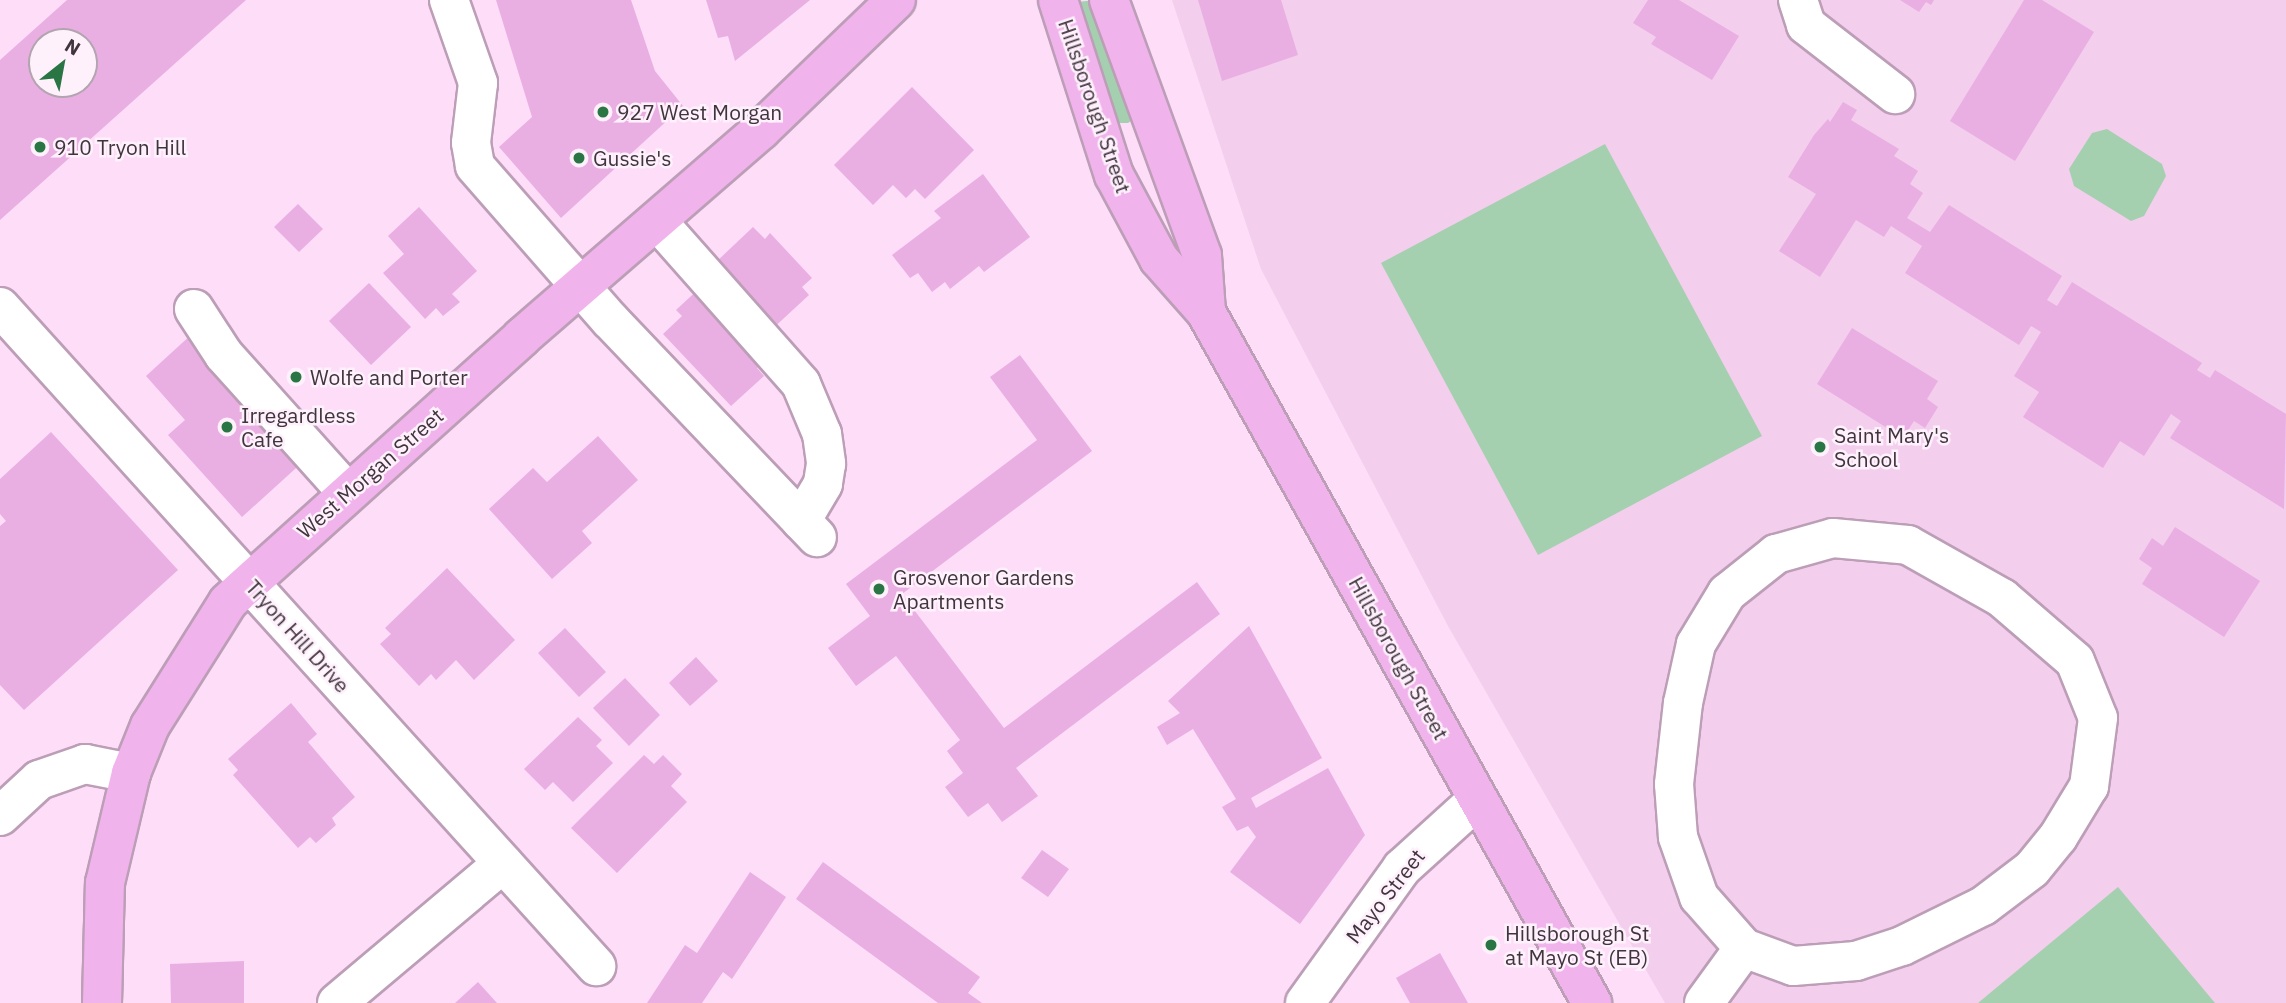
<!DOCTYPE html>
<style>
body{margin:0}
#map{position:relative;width:2286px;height:1003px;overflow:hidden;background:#fdddf8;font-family:"IBM Plex Sans",sans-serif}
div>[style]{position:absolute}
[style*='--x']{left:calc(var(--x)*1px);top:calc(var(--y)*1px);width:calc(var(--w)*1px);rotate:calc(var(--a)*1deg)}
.built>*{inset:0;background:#f3ceed}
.green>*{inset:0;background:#a4d0af}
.building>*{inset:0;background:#eaafe2}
.roads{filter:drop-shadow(2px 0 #bc9eb7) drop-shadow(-2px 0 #bc9eb7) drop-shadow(0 2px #bc9eb7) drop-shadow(0 -2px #bc9eb7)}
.minor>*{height:38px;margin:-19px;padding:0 19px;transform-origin:19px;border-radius:19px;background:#fff}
.major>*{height:38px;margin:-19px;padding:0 19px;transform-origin:19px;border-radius:19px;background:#f1b3eb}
.dots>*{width:19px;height:19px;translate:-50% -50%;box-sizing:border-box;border:4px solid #fef1fc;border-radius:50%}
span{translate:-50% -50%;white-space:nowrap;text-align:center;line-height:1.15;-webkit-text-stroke:5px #fef1fc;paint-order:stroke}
.street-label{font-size:21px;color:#40343e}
.poi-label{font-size:21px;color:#40343e}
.left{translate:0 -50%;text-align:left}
.north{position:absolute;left:28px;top:28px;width:70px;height:70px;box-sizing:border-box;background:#fef1fc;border:2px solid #b2a5b0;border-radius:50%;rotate:31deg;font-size:19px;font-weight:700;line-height:28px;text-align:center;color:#40343e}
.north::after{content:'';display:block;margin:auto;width:24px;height:32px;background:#297544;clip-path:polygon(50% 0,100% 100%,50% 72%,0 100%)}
</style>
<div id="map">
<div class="built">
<i style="clip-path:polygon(1172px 0,2286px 0,2286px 1003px,1665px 1003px,1448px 626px,1261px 269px)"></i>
</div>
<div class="green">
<i style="clip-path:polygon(1096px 0,1134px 119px,1128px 123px,1115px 123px,1077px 2px)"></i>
<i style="clip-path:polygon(2107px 129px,2162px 164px,2166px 176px,2144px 216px,2131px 221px,2074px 186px,2069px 169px,2092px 133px)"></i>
<i style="clip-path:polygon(1605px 144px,1762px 436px,1538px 555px,1381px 263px)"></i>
<i style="clip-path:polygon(2118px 887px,2215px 1003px,1978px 1003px)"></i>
</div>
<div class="building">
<i style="clip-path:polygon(evenodd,67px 0,246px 0,0 220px,0 60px,67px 0,42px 42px,84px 42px,84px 84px,42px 84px,42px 42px)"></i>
<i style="clip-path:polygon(496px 0,631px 0,655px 71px,683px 106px,561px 218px,499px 147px,532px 117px)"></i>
<i style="clip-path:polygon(706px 0,810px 0,735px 61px,728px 36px,718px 38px)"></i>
<i style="clip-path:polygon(1198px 0,1281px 0,1298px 55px,1222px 81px)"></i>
<i style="clip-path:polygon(1648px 0,1679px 0,1739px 36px,1712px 80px,1651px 44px,1656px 37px,1633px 23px)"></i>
<i style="clip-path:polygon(1900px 0,1934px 0,1931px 5px,1926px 2px,1919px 12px)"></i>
<i style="clip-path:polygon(2024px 0,2042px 0,2094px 32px,2015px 161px,1950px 121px)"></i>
<i style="clip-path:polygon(912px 87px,974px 150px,925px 199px,915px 189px,906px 198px,893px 185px,873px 205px,834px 165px)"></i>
<i style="clip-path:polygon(1843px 102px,1857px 110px,1851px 120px,1899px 149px,1894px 156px,1918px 171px,1910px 184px,1923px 193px,1907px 218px,1930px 232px,1949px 205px,2062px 276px,2047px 300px,2057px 306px,2072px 282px,2202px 363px,2197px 370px,2210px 378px,2215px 370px,2286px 414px,2284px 509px,2170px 438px,2181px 421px,2171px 414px,2144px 456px,2120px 441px,2103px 468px,2023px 417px,2039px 392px,2014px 376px,2041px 332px,2031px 326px,2019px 345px,1905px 273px,1922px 246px,1891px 226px,1884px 237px,1856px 220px,1820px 277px,1779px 251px,1816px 194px,1788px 177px,1814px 135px,1828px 119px,1830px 122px)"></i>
<i style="clip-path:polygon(983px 174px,1030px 237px,984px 272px,979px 266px,950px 289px,945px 282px,932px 292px,918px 273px,910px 278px,892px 255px,941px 218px,934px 211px)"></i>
<i style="clip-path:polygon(298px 204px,323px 229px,299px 252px,274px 227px)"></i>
<i style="clip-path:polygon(419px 207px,477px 271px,452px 294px,460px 302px,443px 316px,436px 308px,425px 319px,383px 273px,404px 254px,388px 236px)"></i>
<i style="clip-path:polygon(753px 227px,765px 239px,770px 233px,812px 278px,802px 287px,809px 295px,769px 332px,715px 263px)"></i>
<i style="clip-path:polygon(369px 283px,411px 327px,371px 365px,329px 321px)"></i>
<i style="clip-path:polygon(704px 284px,770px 355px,757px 368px,764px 376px,731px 406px,663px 334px,682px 316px,676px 310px)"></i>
<i style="clip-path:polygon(1852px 328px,1938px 381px,1927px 399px,1938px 407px,1925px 428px,1914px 421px,1903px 438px,1817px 384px)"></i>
<i style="clip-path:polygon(193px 333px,306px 459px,242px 517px,168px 435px,185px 420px,146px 376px)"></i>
<i style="clip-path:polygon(1020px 355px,1092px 451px,902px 594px,1004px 728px,1197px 582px,1220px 614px,1016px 768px,1038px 796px,1002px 822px,988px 803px,968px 817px,945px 787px,963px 773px,947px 751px,960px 740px,896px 656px,856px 686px,828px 648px,870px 616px,846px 584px,1037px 440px,990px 377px)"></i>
<i style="clip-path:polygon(51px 432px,178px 570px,24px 710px,0 685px,0 526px,6px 521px,0 514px,0 479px)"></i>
<i style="clip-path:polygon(598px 436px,638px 480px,582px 531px,592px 543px,552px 579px,489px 509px,533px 468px,547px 482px)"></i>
<i style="clip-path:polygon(2175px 527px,2260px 581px,2224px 637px,2142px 584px,2152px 568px,2139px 559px,2152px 538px,2163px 546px)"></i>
<i style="clip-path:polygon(447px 568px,515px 640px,474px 680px,456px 660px,436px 680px,431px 674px,419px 686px,380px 644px,391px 634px,385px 628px)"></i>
<i style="clip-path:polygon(1249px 626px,1322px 758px,1251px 798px,1256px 808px,1328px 768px,1365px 835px,1300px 924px,1230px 872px,1256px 837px,1248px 826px,1237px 831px,1222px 807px,1236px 799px,1193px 729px,1167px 745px,1157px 727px,1180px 713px,1168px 701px)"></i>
<i style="clip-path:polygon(565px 628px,606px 672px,579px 697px,538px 653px)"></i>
<i style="clip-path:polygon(696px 657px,718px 681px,690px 706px,669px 683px)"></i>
<i style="clip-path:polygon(625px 678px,660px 715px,629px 746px,593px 708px)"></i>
<i style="clip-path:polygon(291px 703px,317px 734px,308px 742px,355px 797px,332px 818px,336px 825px,316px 843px,310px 837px,298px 848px,233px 775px,238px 770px,228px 759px)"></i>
<i style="clip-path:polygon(578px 717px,602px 740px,596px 746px,613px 763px,573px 802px,553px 782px,545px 790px,524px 769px)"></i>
<i style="clip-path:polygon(644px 755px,654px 764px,663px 755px,682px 774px,671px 786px,687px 802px,617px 873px,571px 828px)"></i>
<i style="clip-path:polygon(1042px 850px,1069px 869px,1048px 897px,1021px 878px)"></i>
<i style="clip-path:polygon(823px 862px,980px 977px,968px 993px,982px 1003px,938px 1003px,796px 899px)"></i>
<i style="clip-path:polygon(750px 872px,786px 897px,732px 979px,723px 972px,702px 1003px,647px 1003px,685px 945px,697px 953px)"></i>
<i style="clip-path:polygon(1440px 953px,1468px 1003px,1410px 1003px,1396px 978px)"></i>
<i style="clip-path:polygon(244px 961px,244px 1003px,171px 1003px,170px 964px)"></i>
<i style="clip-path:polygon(478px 982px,497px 1003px,455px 1003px)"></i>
</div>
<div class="roads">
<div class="minor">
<i style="--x:449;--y:0;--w:88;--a:70.7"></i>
<i style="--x:478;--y:83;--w:60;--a:96.7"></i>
<i style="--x:471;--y:143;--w:23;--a:80"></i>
<i style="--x:475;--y:166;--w:205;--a:48.8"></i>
<i style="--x:610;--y:320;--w:300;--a:46.4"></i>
<i style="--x:1798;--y:0;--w:26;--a:72"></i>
<i style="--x:1806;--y:25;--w:113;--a:37.8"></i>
<i style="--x:657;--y:221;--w:217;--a:48.5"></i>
<i style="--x:801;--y:384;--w:54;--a:67.2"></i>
<i style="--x:822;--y:434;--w:30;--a:82"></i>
<i style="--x:826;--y:464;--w:20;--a:99"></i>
<i style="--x:823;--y:484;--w:43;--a:120.7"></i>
<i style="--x:0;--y:307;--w:889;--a:47.87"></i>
<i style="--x:194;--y:309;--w:55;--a:56.9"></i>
<i style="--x:224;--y:355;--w:184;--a:48.1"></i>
<i style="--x:1833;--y:538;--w:75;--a:5.3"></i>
<i style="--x:1908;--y:545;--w:108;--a:29.4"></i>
<i style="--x:2002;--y:598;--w:96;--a:40.8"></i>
<i style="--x:2075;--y:661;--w:61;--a:68"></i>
<i style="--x:2098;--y:718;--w:69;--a:97.5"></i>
<i style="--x:2089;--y:786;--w:60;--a:121.3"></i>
<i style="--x:2058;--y:837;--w:41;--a:129.1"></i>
<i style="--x:2032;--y:869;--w:61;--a:142.9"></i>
<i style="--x:1983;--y:906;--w:90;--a:153.7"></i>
<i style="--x:1902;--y:946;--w:48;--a:161.9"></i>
<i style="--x:1856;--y:961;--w:63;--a:175.5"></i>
<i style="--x:1793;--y:966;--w:52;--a:-159.8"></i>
<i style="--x:1744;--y:948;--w:68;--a:-131.4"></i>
<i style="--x:1699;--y:897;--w:64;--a:-109.3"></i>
<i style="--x:1678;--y:837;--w:53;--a:-94.3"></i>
<i style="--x:1674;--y:784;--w:81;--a:-83.7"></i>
<i style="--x:1683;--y:703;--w:60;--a:-77.6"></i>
<i style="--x:1696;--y:644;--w:60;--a:-58.7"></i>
<i style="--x:1727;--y:593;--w:63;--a:-38.5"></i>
<i style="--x:1776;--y:554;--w:59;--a:-15.7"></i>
<i style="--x:0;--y:816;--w:53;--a:-42.7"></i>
<i style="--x:39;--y:780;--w:49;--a:-19.2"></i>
<i style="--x:85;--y:764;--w:47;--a:11.1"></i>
<i style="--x:337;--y:1003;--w:217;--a:-40.1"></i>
<i style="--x:1305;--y:1003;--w:166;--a:-54.3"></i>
<i style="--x:1402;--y:868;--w:101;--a:-42.2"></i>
<i style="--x:1704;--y:1003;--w:68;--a:-54"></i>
</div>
<div class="major">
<i style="--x:1058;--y:0;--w:184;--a:72.3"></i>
<i style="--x:1114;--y:175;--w:95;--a:61.8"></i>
<i style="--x:1159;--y:259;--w:71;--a:48.4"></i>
<i style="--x:1206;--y:312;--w:792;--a:60.81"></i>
<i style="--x:1109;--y:0;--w:272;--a:70"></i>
<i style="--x:1202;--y:256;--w:56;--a:85.9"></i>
<i style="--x:102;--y:1003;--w:120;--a:-88.6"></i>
<i style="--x:105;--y:883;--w:113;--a:-76.7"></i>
<i style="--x:131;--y:773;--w:51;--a:-68"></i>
<i style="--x:150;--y:726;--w:146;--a:-57.8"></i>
<i style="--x:228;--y:602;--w:396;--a:-42"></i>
<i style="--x:522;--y:337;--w:316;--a:-40.9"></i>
<i style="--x:761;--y:130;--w:187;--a:-43.9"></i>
</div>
</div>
<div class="dots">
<i style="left:603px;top:112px;background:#297544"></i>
<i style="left:40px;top:147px;background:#297544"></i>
<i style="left:579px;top:158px;background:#297544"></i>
<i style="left:296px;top:377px;background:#297544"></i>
<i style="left:227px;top:427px;background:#297544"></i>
<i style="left:1820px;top:447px;background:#297544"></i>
<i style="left:879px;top:589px;background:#297544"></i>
<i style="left:1491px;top:945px;background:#297544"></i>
</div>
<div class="street-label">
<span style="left:1095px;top:106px;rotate:71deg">Hillsborough Street</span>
<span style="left:370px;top:473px;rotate:-41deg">West Morgan Street</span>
<span style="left:298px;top:636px;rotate:48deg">Tryon Hill Drive</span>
<span style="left:1399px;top:658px;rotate:61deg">Hillsborough Street</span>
<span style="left:1385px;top:896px;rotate:-52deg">Mayo Street</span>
</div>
<div class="poi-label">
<span class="left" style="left:617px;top:112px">927 West Morgan</span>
<span class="left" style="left:54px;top:147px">910 Tryon Hill</span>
<span class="left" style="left:593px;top:158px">Gussie's</span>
<span class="left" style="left:310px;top:377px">Wolfe and Porter</span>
<span class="left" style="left:241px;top:427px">Irregardless<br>Cafe</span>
<span class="left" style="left:1834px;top:447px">Saint Mary's<br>School</span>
<span class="left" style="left:893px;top:589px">Grosvenor Gardens<br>Apartments</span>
<span class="left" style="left:1505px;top:945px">Hillsborough St<br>at Mayo St (EB)</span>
</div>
<div class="north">N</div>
</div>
